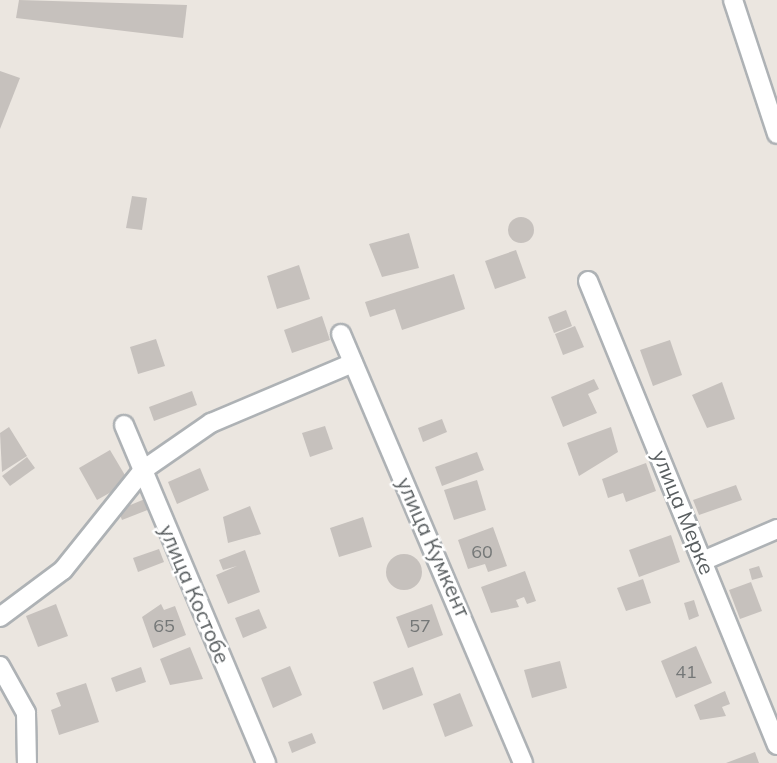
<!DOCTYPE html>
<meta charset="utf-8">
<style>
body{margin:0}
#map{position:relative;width:777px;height:763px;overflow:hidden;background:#ebe6e0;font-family:Mulish,sans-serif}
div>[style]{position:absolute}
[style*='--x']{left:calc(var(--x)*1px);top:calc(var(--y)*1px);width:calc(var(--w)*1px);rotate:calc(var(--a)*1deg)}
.building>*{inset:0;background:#c6c1bd}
.round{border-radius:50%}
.roads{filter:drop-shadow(2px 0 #aeb2b5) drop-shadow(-2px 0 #aeb2b5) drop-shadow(0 2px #aeb2b5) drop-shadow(0 -2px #aeb2b5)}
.minor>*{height:18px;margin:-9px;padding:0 9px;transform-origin:9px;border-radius:9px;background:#fff}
span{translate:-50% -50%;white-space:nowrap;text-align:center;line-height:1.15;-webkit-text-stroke:5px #fff;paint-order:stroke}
.number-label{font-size:18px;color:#747777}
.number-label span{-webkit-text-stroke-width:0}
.street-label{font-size:21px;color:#595e60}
</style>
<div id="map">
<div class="building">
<i style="clip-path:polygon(19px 0,187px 5px,183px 38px,16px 18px)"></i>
<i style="clip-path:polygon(0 71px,20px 78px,0 129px)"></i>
<i style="clip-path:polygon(132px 196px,147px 198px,142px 230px,126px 228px)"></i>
<i class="round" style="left:508px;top:217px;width:26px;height:26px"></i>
<i style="clip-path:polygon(409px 233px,419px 268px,382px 277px,369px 244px)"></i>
<i style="clip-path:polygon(516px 250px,526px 278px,495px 289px,485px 261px)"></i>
<i style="clip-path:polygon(299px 265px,310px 299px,277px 309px,267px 276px)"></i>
<i style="clip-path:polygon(454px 274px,465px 309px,402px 330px,395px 309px,370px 317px,365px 302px)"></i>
<i style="clip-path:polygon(566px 310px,572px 326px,554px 333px,548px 317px)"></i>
<i style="clip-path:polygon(322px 316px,330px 340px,292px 353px,284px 330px)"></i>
<i style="clip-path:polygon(575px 326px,584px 347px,563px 355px,555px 334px)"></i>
<i style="clip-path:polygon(156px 339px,165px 366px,138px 374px,130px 347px)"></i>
<i style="clip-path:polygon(670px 340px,682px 375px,653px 386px,640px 350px)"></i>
<i style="clip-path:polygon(594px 379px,599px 389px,588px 394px,597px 413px,563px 427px,551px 397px)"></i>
<i style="clip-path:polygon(722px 382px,735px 419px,707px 428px,692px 395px)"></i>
<i style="clip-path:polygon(192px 391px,197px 405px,154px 421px,149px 407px)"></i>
<i style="clip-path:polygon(442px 419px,447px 432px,423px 442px,418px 428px)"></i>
<i style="clip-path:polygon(325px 426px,333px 449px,310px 457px,302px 433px)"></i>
<i style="clip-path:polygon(9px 427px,27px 456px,2px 472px,0 433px)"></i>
<i style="clip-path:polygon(611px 427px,618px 452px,579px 476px,567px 443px)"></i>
<i style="clip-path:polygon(110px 450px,129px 482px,97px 500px,79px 468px)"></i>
<i style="clip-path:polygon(477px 452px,484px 470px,442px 486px,435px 467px)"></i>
<i style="clip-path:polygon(27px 457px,35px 468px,10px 486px,2px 476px)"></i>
<i style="clip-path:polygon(646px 463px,656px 491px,626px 502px,623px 493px,608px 498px,602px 479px)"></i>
<i style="clip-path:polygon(200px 468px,209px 490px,177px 504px,168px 482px)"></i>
<i style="clip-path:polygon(477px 480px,486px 510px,454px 520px,444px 490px)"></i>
<i style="clip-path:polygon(736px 485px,742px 500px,699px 515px,693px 500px)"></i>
<i style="clip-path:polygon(145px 499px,150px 509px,122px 520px,118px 510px)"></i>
<i style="clip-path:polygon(250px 506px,261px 534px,228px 543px,223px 517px)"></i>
<i style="clip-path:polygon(363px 517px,372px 547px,339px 557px,330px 528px)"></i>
<i style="clip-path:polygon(493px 527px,507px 566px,488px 572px,485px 564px,468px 569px,458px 540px)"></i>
<i style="clip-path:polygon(671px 535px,680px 562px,639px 577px,629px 550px)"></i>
<i style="clip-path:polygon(159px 549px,164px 562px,138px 572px,133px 558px)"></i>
<i style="clip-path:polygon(245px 550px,260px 592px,228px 604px,216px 575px,237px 566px,223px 570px,219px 560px)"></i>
<i class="round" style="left:386px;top:554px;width:36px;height:36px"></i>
<i style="clip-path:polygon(759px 566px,763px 577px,752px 580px,749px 569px)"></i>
<i style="clip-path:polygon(525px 571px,536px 601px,527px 604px,524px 597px,516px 600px,519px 607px,491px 613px,481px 587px)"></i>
<i style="clip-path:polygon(643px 579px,651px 603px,626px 611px,617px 588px)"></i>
<i style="clip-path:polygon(751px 582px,762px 611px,740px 619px,729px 590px)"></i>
<i style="clip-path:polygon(694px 600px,699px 616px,689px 620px,684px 603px)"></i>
<i style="clip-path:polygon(56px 604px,68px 636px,38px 647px,26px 616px)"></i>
<i style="clip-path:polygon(161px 604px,164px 610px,175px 606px,186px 635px,153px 648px,142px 617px)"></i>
<i style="clip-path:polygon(432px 604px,443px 635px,408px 648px,396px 617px)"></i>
<i style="clip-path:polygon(259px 609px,267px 628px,243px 638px,235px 618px)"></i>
<i style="clip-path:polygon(696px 646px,712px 683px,676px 698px,661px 661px)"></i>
<i style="clip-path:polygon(190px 647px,203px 679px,170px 685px,160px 659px)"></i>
<i style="clip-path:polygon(560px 661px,567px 688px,532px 698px,524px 670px)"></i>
<i style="clip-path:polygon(290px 666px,302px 695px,273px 708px,261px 678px)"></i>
<i style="clip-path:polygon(141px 667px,146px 682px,116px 692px,111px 678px)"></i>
<i style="clip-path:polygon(413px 667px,423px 695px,383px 710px,373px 682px)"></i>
<i style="clip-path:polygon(86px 683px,99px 722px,59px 735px,51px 710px,61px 706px,56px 693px)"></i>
<i style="clip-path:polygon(725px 691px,730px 704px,722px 707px,726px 716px,700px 720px,694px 705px)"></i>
<i style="clip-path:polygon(460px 693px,473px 726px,445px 737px,433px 704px)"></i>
<i style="clip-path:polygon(312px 733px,316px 743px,292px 753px,288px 742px)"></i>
<i style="clip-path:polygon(755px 752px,759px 763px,726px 763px)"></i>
</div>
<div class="roads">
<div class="minor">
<i style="--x:733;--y:0;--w:141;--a:71.8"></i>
<i style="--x:588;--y:281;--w:501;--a:67.84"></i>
<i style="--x:341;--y:334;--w:466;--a:67"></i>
<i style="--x:124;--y:425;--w:367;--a:67.2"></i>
<i style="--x:705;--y:560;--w:78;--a:-23.3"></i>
<i style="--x:0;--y:617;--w:79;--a:-36.7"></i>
<i style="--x:63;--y:570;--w:128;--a:-51.3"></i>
<i style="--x:143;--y:470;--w:83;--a:-34.7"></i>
<i style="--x:211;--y:423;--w:154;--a:-22.9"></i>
<i style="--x:0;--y:666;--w:54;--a:61"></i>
<i style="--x:26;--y:713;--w:50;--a:88.9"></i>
</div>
</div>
<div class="number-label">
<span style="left:482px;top:552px">60</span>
<span style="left:164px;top:626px">65</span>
<span style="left:420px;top:626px">57</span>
<span style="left:686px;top:672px">41</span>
</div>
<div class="street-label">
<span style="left:684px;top:512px;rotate:68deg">улица Мерке</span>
<span style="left:434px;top:547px;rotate:66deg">улица Кумкент</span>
<span style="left:195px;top:594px;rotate:67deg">улица Костобе</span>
</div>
</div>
